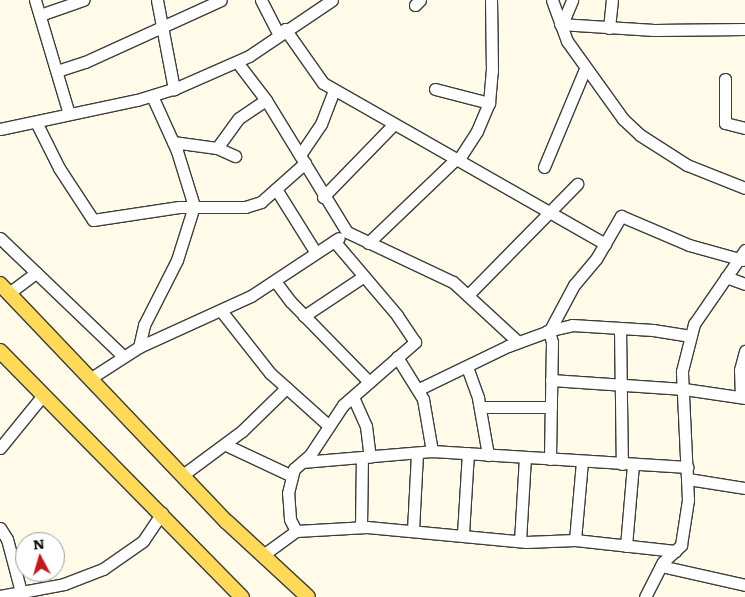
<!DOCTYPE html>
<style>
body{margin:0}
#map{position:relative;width:745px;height:597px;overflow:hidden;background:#fffbe8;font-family:Literata,serif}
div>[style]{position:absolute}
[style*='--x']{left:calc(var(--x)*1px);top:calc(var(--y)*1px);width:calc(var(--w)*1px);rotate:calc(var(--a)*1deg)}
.roads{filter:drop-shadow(1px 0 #3d3d3d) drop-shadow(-1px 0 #3d3d3d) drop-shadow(0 1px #3d3d3d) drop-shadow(0 -1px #3d3d3d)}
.minor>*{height:11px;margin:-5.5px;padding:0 5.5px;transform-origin:5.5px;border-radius:5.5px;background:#fff}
.major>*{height:14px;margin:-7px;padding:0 7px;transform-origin:7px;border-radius:7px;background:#ffda58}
span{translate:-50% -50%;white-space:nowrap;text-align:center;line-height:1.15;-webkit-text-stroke:5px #fff;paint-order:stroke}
.north{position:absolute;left:15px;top:532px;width:50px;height:50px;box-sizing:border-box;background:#fff;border:1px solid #9d9d9d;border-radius:50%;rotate:354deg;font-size:14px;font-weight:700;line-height:20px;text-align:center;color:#0a0a0a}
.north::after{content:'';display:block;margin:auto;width:18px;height:22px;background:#c7161a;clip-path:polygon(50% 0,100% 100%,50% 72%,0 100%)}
</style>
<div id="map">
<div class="roads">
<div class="minor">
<i style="--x:35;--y:0;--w:119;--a:73.4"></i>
<i style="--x:157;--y:0;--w:91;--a:79.2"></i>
<i style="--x:261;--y:0;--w:38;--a:63"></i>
<i style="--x:552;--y:0;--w:44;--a:69.9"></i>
<i style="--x:567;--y:41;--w:96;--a:54.3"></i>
<i style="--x:623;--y:119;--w:23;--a:43"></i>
<i style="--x:640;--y:135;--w:56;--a:32.6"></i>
<i style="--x:687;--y:165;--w:62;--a:21.6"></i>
<i style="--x:415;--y:5;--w:7;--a:-45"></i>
<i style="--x:40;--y:15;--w:46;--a:-19.2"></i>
<i style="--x:560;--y:24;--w:94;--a:3.7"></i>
<i style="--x:654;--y:30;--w:91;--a:-0.6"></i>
<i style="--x:562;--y:24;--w:26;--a:-67"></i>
<i style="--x:609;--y:28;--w:28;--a:-84"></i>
<i style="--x:285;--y:29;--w:66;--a:54.9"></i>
<i style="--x:323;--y:83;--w:325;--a:29.7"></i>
<i style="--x:237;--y:62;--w:48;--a:52.7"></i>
<i style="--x:266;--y:100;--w:155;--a:58.5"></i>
<i style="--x:347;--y:232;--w:117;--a:25.3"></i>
<i style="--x:453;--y:282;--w:88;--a:42.7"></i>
<i style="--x:57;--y:71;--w:29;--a:-18"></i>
<i style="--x:85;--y:62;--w:149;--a:-24.5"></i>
<i style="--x:725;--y:79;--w:44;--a:90"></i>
<i style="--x:725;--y:123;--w:21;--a:14"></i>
<i style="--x:435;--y:89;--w:56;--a:14.5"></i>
<i style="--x:36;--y:122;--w:51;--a:63.4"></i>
<i style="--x:59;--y:168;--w:62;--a:56.8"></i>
<i style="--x:93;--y:220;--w:87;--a:-8.6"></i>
<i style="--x:179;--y:207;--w:66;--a:0"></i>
<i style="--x:245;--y:207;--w:17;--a:-17"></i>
<i style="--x:261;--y:202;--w:59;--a:-41.6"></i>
<i style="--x:0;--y:129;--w:140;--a:-12"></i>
<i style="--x:137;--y:100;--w:39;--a:-17"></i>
<i style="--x:174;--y:89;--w:82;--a:-23.7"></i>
<i style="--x:249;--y:56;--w:100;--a:-34"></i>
<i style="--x:173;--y:142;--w:44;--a:7.8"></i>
<i style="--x:217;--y:148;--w:20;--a:24"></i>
<i style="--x:217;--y:148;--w:37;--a:-54"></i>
<i style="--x:239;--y:118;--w:32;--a:-34"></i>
<i style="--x:300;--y:155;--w:37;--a:-56"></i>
<i style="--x:321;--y:124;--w:36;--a:-69"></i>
<i style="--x:459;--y:159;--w:33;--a:-57"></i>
<i style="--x:477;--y:131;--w:30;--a:-67"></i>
<i style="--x:489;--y:103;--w:33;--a:-85"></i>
<i style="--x:492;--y:70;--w:70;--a:-90.8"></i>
<i style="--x:544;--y:167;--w:106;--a:-67.3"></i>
<i style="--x:276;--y:189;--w:75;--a:58"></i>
<i style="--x:323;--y:197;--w:102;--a:-45.8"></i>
<i style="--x:0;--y:238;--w:170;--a:43.8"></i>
<i style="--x:368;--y:243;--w:123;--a:-43.7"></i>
<i style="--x:726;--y:277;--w:20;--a:20"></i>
<i style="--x:275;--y:281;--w:26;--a:53"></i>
<i style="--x:291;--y:302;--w:112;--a:45.7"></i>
<i style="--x:9;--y:293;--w:34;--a:-37"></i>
<i style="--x:468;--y:295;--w:156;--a:-45.5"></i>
<i style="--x:222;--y:312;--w:78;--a:51.8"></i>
<i style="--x:270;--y:373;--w:78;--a:41.9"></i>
<i style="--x:304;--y:316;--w:72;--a:-33.7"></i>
<i style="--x:551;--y:328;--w:49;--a:-61.9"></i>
<i style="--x:574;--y:285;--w:34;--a:-50"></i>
<i style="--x:596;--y:259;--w:50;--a:-59.8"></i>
<i style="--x:621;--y:216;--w:74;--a:23.1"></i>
<i style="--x:689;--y:245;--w:56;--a:15.5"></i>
<i style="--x:620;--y:328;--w:136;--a:89.2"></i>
<i style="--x:547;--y:331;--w:26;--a:-13"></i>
<i style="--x:572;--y:325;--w:81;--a:3.5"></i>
<i style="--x:653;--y:330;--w:38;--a:9"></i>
<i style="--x:139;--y:347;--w:23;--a:-77"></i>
<i style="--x:144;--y:325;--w:73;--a:-63.1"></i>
<i style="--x:177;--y:260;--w:57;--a:-72.5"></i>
<i style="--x:194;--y:206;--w:58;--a:-107.2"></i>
<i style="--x:177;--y:151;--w:60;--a:-114.4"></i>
<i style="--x:397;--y:357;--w:49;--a:58.2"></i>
<i style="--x:423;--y:399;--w:53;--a:80.2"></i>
<i style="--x:467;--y:367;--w:33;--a:70"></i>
<i style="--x:478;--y:398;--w:58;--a:80"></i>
<i style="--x:91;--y:378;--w:57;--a:-32.9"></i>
<i style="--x:139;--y:347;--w:123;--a:-24.5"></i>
<i style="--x:251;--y:296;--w:105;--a:-33.4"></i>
<i style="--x:551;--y:380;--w:133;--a:3.9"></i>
<i style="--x:684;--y:389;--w:62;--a:8.4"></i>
<i style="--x:419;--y:389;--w:99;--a:-25.8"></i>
<i style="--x:508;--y:346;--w:44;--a:-20.1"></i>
<i style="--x:549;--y:331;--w:11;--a:75"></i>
<i style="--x:552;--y:342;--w:117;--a:91"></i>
<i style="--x:353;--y:397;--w:32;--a:66"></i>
<i style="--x:366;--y:426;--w:31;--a:83"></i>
<i style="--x:741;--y:397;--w:27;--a:-92"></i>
<i style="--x:740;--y:370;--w:20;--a:-75"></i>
<i style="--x:480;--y:407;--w:71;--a:0"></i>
<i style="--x:226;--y:445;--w:73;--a:25.2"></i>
<i style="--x:0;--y:448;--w:68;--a:-50.9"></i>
<i style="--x:302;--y:462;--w:130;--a:-4.8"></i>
<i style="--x:432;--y:451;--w:256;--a:3.6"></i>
<i style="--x:184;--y:474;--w:72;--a:-36.6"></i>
<i style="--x:242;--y:431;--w:62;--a:-44.3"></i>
<i style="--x:688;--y:479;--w:58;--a:9"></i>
<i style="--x:361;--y:527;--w:69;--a:-89.2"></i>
<i style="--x:0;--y:528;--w:13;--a:58"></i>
<i style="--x:7;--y:539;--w:55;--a:75.2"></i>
<i style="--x:413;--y:530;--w:77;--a:-87"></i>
<i style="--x:296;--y:531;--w:13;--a:-117"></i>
<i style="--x:290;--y:519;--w:26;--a:-94"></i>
<i style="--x:288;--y:493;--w:25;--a:-76"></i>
<i style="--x:294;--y:469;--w:21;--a:-41"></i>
<i style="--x:310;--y:455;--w:60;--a:-56.6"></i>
<i style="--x:343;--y:405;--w:96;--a:-41.2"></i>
<i style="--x:415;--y:342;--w:32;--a:-124"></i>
<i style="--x:397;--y:315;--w:97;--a:-130.4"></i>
<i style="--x:463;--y:534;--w:81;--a:-86.5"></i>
<i style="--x:575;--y:540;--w:79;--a:-84.9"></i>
<i style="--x:520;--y:541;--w:83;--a:-86.6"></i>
<i style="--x:626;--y:546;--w:82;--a:-85.1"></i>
<i style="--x:263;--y:555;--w:41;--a:-36"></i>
<i style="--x:296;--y:531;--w:71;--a:-3.2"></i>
<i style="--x:367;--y:527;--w:160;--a:5.4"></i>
<i style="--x:526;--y:542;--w:49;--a:-2.3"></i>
<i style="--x:575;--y:540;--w:101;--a:6.3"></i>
<i style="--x:661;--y:566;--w:86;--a:12.7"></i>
<i style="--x:0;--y:596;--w:65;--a:-10.6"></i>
<i style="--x:64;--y:584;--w:42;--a:-21"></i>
<i style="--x:103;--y:569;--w:49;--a:-35"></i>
<i style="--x:143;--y:541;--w:34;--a:-56"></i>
<i style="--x:645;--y:597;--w:39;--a:-63"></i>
<i style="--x:663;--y:562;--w:25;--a:-43"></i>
<i style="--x:681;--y:545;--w:46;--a:-81.2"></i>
<i style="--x:688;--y:500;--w:129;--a:-92.7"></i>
<i style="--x:682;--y:371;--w:49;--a:-75.7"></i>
<i style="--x:694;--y:324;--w:90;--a:-55.4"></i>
</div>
<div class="major">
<i style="--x:0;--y:284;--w:329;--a:46.4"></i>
<i style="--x:227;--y:522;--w:110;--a:42.8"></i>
<i style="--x:0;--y:351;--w:345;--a:45.5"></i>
</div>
</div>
<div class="north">N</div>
</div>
